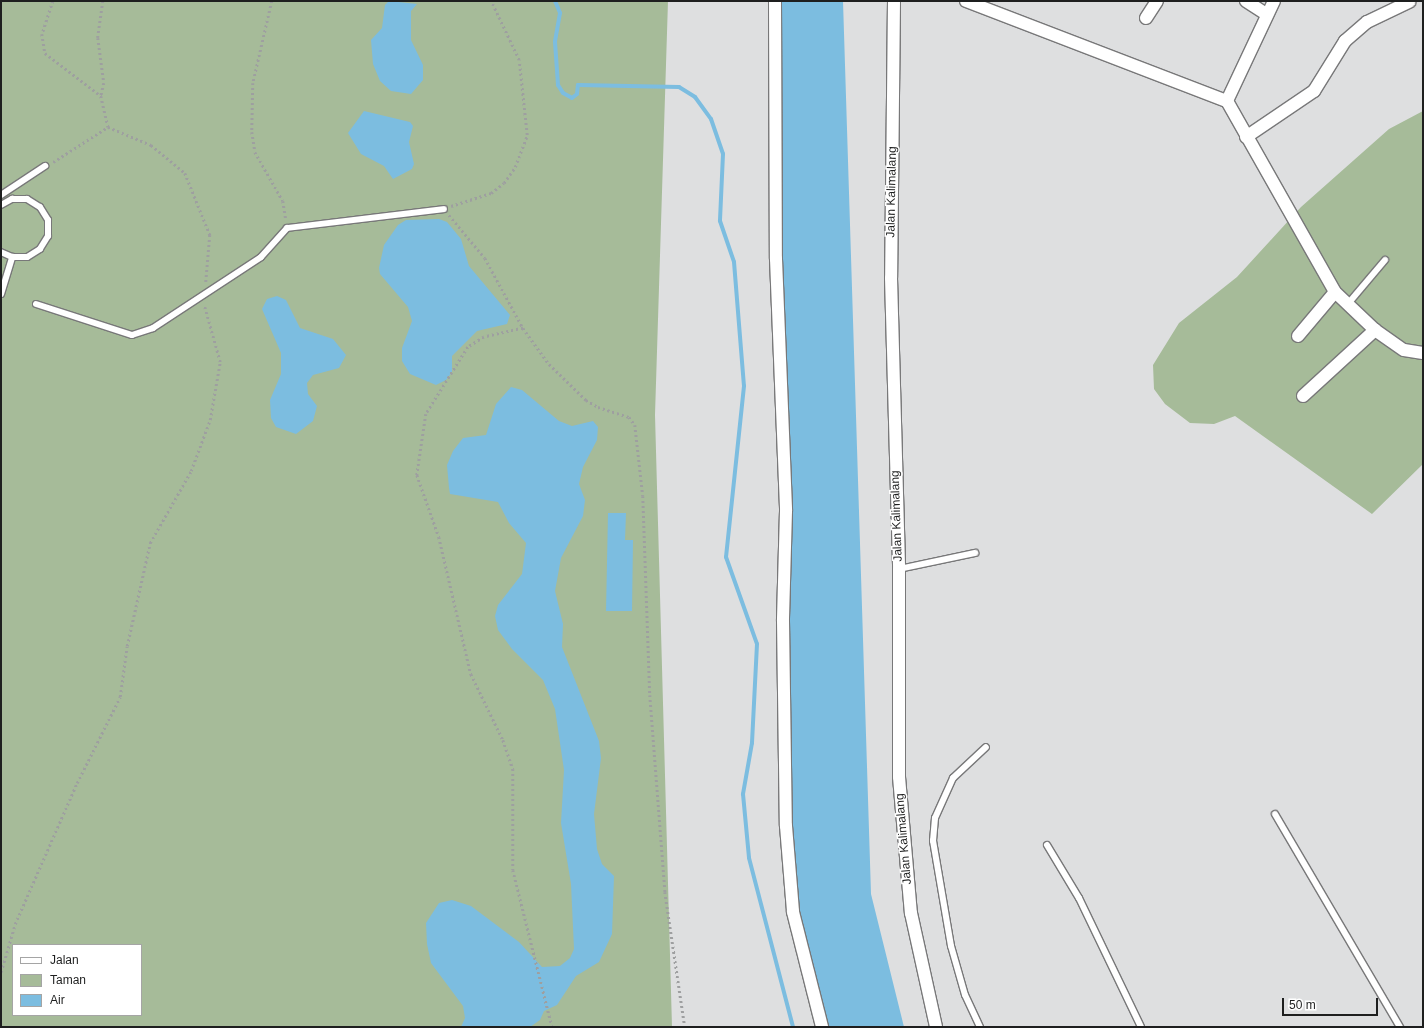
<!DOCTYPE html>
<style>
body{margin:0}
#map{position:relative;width:1424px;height:1028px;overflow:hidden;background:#dedfe0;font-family:Arial,sans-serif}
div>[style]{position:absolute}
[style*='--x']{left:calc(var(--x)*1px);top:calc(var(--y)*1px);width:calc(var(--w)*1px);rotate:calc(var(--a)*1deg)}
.green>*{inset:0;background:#a6bb99}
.water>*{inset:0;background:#7cbde0}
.stream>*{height:4px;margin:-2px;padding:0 2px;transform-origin:2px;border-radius:2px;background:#7cbde0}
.path>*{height:2.5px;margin-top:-1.25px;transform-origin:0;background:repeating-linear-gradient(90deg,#9e9fa0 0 2px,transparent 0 5px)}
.roads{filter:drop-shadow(1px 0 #787879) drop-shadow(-1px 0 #787879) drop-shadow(0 1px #787879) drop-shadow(0 -1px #787879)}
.service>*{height:6px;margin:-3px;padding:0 3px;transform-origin:3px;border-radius:3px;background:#fff}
.minor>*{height:12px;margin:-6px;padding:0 6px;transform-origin:6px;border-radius:6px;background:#fff}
span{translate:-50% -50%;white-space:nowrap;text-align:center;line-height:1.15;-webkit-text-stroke:3px #fff;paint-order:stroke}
.street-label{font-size:12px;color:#1e1f1f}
.frame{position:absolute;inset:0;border:2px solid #1e1f1f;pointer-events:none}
.legend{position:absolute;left:12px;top:944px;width:130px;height:72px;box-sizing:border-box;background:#fff;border:1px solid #a5a5a5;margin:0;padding:5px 7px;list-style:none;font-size:12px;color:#1e1f1f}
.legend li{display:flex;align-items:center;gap:8px;height:20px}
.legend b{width:20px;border:1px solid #a5a5a5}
.scale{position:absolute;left:1282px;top:998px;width:96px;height:18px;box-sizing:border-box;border:2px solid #1e1f1f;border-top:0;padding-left:5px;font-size:12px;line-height:14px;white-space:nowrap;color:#1e1f1f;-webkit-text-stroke:3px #fff;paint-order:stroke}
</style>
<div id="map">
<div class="green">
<i style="clip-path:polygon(evenodd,1px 1px,668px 1px,655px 415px,672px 1027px,1px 1027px,1px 1px,13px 945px,141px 945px,141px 1015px,13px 1015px,13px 945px)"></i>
<i style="clip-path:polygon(1423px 111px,1423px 464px,1372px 514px,1235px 416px,1214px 424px,1190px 423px,1165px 404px,1154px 389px,1153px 365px,1179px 323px,1237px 277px,1301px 207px,1389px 129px)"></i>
</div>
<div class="water">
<i style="clip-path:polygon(389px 1px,417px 4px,411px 11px,411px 40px,423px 65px,423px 80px,411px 94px,391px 91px,380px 81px,373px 64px,371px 40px,382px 28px,385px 5px)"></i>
<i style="clip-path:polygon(775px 1px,843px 1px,871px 894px,904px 1027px,823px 1027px,793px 912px)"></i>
<i style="clip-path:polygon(364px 111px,410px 122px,413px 126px,409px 142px,414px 164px,412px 169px,393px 179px,384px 166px,361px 154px,348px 133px)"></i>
<i style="clip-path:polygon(439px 219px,447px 222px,461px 239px,469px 266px,510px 315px,507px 324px,477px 331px,452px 356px,452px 372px,446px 380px,436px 385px,410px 374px,402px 361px,402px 348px,412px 321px,408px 307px,380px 274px,379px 268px,384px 245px,398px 225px,406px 220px)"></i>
<i style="clip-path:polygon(277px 296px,286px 300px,300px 328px,333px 339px,346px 355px,339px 368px,313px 375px,307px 383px,308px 394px,317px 406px,313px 421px,296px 434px,276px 427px,271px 418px,270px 400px,281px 374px,281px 353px,262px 309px,267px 299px)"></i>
<i style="clip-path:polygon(511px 387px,522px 390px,559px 421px,572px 426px,593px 421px,598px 427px,597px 440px,583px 467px,579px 484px,585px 500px,583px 516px,561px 558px,555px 591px,563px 624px,562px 647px,599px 741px,601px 758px,594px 814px,597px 849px,602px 864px,614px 876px,612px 934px,599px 962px,576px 976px,557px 1005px,544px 1011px,540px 1020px,530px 1027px,461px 1027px,465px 1018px,463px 1006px,431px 963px,427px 944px,426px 923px,439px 903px,452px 900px,471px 906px,519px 942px,542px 967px,560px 966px,570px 958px,574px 949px,571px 884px,561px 823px,564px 770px,555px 709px,543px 680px,512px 649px,498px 630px,495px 616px,498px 605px,522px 574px,526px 543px,509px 523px,498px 502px,450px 494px,449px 488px,447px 465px,453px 451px,463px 438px,486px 435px,496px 404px)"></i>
<i style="clip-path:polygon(608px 513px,626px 513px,625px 540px,633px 540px,632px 611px,606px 611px)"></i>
</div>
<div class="stream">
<i style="--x:555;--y:1;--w:13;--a:67"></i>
<i style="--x:560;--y:13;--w:29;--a:100"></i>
<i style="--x:555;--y:42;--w:43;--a:86"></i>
<i style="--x:558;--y:85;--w:9;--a:58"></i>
<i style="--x:563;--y:93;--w:10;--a:29"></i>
<i style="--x:572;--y:98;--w:6;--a:-39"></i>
<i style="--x:577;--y:94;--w:9;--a:-84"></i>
<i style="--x:578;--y:85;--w:101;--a:1.1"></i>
<i style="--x:679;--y:87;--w:19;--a:32"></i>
<i style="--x:695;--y:97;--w:27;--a:54"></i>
<i style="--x:711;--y:119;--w:37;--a:71"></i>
<i style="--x:723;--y:154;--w:67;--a:92.6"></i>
<i style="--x:720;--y:221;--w:43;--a:71.1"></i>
<i style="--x:734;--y:262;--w:124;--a:85.4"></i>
<i style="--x:744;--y:386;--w:172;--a:96"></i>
<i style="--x:726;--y:557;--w:92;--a:70.4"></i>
<i style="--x:757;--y:644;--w:99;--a:92.9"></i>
<i style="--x:752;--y:743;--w:52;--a:100"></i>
<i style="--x:743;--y:794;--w:64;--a:84.6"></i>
<i style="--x:749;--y:858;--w:175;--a:75.4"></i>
</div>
<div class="path">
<i style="--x:53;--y:1;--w:35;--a:108"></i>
<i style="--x:42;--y:34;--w:19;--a:81"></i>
<i style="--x:45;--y:53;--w:71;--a:37.5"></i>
<i style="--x:103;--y:1;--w:37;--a:98"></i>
<i style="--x:98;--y:38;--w:45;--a:82.4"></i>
<i style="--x:104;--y:83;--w:13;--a:103"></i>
<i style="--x:101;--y:96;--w:32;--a:77"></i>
<i style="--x:272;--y:1;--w:84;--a:103"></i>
<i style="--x:253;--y:83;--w:49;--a:91.2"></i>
<i style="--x:252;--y:132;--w:20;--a:81"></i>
<i style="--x:255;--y:152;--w:56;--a:60.3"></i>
<i style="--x:283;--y:201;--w:18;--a:81"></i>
<i style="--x:108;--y:127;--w:47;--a:22.7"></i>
<i style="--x:151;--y:145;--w:44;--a:39.5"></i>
<i style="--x:185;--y:173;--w:67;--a:68"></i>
<i style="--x:210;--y:235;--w:47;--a:94.9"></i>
<i style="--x:53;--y:162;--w:65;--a:-32.5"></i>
<i style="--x:451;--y:206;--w:42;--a:-18"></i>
<i style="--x:491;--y:193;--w:16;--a:-38"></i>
<i style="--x:504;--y:183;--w:19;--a:-55"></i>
<i style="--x:515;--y:167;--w:34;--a:-69"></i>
<i style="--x:527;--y:135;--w:75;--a:-96.1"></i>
<i style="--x:519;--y:60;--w:65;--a:-115.4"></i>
<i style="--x:449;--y:215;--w:56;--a:50.1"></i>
<i style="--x:485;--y:258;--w:80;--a:61.5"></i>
<i style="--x:523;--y:328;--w:44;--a:54.2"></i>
<i style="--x:549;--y:364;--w:52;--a:44.2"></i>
<i style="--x:586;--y:400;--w:14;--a:30"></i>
<i style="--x:598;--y:407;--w:33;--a:18"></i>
<i style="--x:629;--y:417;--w:10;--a:53"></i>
<i style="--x:635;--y:425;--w:71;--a:83.6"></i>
<i style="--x:643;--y:496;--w:199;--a:88"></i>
<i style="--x:650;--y:695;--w:198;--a:85.6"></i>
<i style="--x:665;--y:892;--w:136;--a:81.6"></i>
<i style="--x:523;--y:328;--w:40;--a:167"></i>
<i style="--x:484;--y:337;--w:19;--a:148"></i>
<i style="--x:468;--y:347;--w:79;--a:122.1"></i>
<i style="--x:426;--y:414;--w:62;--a:98.4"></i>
<i style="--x:417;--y:475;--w:66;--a:70.5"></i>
<i style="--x:439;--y:537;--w:141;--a:76.9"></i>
<i style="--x:471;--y:674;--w:73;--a:64.1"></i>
<i style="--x:503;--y:740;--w:31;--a:71"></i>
<i style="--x:513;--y:769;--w:101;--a:90"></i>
<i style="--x:513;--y:870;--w:162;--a:76"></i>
<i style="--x:1;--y:972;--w:50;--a:-73.7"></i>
<i style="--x:15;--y:924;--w:154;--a:-66.3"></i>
<i style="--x:77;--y:783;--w:96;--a:-63.4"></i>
<i style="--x:120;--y:697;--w:51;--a:-82.2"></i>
<i style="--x:127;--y:646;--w:106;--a:-77.4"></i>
<i style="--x:150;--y:543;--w:83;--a:-60.3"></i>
<i style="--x:191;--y:471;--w:54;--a:-69.6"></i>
<i style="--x:210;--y:420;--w:59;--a:-80.2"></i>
<i style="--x:220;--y:362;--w:59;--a:-105.7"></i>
</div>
<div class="roads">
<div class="service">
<i style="--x:1;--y:195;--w:53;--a:-33.4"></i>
<i style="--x:1;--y:205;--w:13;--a:-29"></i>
<i style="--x:12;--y:199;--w:15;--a:0"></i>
<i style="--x:27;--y:199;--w:15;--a:32"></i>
<i style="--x:40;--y:207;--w:15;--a:58"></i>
<i style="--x:48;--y:220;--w:16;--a:90"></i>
<i style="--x:48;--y:236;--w:15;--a:122"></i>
<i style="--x:40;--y:249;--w:15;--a:148"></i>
<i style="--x:27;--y:257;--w:15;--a:180"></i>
<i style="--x:12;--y:257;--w:12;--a:-156"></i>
<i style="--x:1;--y:294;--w:39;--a:-73"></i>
<i style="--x:36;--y:304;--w:101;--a:17.9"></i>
<i style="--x:132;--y:335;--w:22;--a:-18"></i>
<i style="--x:153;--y:328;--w:129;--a:-33.3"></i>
<i style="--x:261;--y:257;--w:39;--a:-48"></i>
<i style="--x:287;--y:228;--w:158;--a:-6.9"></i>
<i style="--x:1347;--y:305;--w:59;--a:-49.8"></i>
<i style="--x:899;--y:569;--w:78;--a:-11.9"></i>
<i style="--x:1275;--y:814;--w:247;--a:59.6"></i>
<i style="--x:1047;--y:845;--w:62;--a:58.9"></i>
<i style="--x:1079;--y:898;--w:143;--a:64.3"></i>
<i style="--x:980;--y:1027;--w:35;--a:-115"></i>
<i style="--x:965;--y:995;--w:51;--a:-105.9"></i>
<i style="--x:951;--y:946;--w:107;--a:-99.7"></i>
<i style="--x:933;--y:841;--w:23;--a:-85"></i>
<i style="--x:935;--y:818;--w:44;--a:-65.8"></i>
<i style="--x:953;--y:778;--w:45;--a:-43.2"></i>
</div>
<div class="minor">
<i style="--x:775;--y:1;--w:258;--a:89.8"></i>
<i style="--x:776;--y:259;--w:252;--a:87.7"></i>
<i style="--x:786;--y:511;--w:110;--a:91.6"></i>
<i style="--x:783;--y:621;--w:205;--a:89.2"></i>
<i style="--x:786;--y:826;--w:86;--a:85.3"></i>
<i style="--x:793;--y:912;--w:119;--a:75.8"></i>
<i style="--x:894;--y:1;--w:277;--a:90.6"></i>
<i style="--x:891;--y:278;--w:291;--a:88.4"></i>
<i style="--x:899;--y:569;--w:208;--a:90"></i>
<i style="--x:899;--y:777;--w:137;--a:85"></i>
<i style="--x:911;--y:913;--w:117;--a:77.6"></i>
<i style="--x:966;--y:1;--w:280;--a:21"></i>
<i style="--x:1246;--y:1;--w:24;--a:33"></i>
<i style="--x:1274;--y:1;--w:110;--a:115.2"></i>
<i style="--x:1227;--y:101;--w:219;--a:60.5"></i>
<i style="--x:1335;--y:292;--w:55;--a:43.5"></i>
<i style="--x:1375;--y:330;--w:35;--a:35"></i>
<i style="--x:1404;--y:350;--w:19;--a:9"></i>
<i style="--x:1146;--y:18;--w:20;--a:-57"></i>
<i style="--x:1246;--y:137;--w:82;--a:-34.1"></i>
<i style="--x:1314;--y:91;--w:59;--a:-58.2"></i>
<i style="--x:1345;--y:41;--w:29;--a:-41"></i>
<i style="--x:1367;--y:22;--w:47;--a:-25.5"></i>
<i style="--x:1298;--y:336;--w:57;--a:-49.9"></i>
<i style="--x:1303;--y:396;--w:98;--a:-42.5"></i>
</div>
</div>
<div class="street-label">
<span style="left:892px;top:192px;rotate:-89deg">Jalan Kalimalang</span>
<span style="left:897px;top:516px;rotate:-92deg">Jalan Kalimalang</span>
<span style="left:904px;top:839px;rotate:-95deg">Jalan Kalimalang</span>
</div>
<div class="frame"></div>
<ul class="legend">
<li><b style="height:5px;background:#fff"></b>Jalan</li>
<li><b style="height:11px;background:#a6bb99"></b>Taman</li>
<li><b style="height:11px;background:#7cbde0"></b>Air</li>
</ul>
<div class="scale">50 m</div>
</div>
